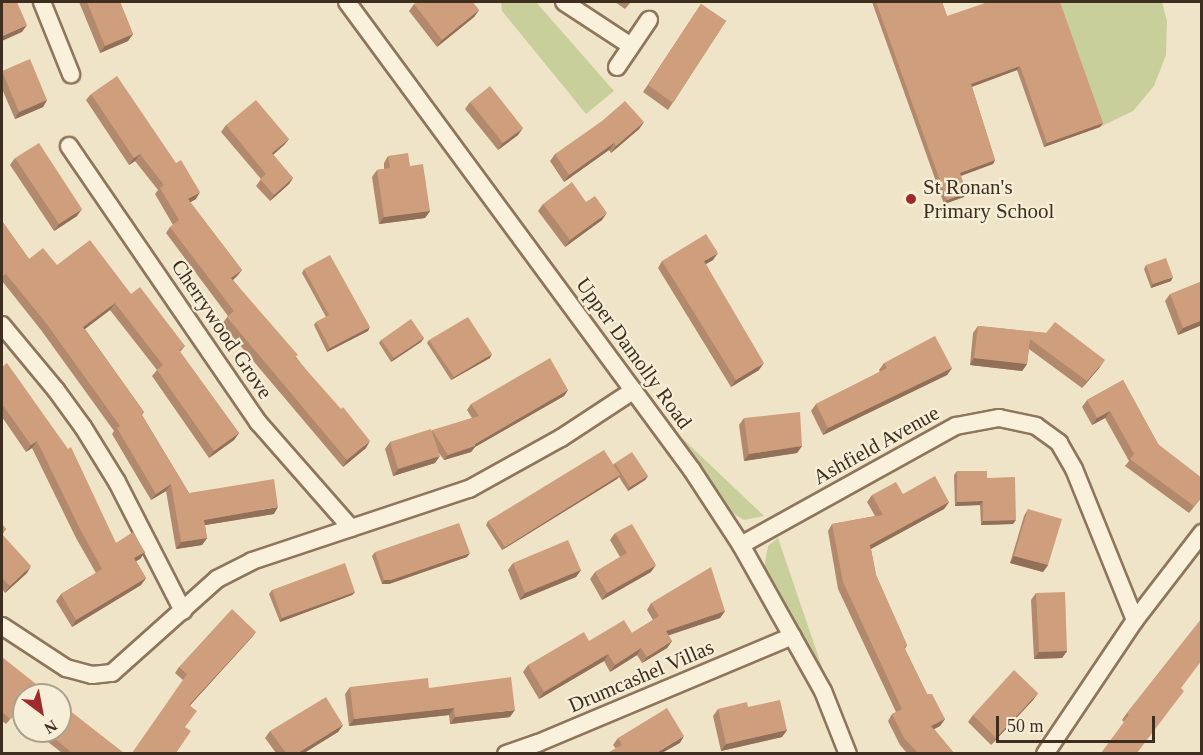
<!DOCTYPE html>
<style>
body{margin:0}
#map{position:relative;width:1203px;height:755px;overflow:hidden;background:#f0e4c8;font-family:Georgia,serif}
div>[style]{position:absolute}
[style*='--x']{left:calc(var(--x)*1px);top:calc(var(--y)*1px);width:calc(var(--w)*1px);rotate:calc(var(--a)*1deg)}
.green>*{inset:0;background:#c9cf9b}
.roads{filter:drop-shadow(2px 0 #8d765c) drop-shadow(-2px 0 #8d765c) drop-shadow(0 2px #8d765c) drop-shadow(0 -2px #8d765c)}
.minor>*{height:16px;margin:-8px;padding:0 8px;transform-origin:8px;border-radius:8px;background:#faf1dc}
.wall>*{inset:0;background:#b2896c}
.shaded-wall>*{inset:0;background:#916f58}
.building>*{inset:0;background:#cf9f7d}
.dots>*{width:16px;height:16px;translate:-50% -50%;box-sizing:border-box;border:3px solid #f7eed8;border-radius:50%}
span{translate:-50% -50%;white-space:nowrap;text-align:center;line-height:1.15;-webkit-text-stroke:4.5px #f7eed8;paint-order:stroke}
.poi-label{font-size:21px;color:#3d2e20}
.left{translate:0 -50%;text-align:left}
.street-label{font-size:21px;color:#3d2e20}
.frame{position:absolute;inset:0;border:3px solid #3d2e20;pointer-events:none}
.north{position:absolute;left:12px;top:683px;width:60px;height:60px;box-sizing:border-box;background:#f7eed8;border:2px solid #ada18e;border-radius:50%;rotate:148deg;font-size:16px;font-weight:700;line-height:24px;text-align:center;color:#3d2e20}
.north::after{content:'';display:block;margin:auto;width:21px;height:27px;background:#9e2a2b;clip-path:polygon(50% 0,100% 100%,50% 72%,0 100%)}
.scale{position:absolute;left:996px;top:716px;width:159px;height:27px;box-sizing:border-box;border:3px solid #3d2e20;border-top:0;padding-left:8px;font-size:18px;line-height:21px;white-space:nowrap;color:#3d2e20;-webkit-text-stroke:4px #f7eed8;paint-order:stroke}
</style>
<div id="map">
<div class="green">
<i style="clip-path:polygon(501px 2px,536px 2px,614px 91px,586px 114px,502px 11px)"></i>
<i style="clip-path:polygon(1056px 2px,1162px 2px,1167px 21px,1166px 55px,1154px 86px,1133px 111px,1100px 127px)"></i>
<i style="clip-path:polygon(682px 438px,764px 516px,744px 520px,734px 514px,682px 442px)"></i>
<i style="clip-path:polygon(778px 538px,824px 673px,764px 568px,768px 546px)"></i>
</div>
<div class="roads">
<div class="minor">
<i style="--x:42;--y:2;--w:78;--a:68.1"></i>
<i style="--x:347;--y:2;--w:581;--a:53.6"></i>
<i style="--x:692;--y:470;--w:90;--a:56.8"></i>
<i style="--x:741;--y:545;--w:167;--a:60.7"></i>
<i style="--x:823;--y:691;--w:68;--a:68.4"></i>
<i style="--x:564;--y:2;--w:80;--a:33.3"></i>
<i style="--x:617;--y:67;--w:57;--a:-55.8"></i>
<i style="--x:69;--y:146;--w:335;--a:55.6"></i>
<i style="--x:258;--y:422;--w:141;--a:48.7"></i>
<i style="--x:2;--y:325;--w:85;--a:50.3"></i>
<i style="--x:56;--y:390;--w:46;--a:53.9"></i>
<i style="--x:83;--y:427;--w:65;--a:58.3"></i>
<i style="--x:117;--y:482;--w:145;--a:62.9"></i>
<i style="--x:741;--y:545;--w:246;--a:-29"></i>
<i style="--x:956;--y:426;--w:44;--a:-10.5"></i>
<i style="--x:999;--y:418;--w:38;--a:12"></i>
<i style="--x:1036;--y:426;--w:29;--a:36"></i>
<i style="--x:1059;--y:443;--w:30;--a:60"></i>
<i style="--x:1074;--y:469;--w:163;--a:68"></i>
<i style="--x:2;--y:626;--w:77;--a:33.3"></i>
<i style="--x:66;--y:668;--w:27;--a:15"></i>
<i style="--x:92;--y:675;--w:20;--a:-6"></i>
<i style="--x:112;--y:673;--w:141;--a:-41.8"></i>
<i style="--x:217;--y:579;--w:39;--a:-27"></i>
<i style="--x:252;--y:561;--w:229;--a:-18.4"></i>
<i style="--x:469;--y:489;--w:105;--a:-29"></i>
<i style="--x:561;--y:438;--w:87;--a:-33.3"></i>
<i style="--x:506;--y:754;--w:34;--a:-19"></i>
<i style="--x:538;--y:743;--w:276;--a:-22.8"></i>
<i style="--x:1045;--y:754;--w:161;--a:-56.1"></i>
<i style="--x:1135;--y:620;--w:110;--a:-52.4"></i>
</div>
</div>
<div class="wall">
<i style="clip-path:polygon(79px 2px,120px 2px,133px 34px,128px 41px,100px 53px)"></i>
<i style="clip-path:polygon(615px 2px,631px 2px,625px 9px)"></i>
<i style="clip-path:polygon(872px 2px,942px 2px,947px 16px,1103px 123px,1100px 127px,1044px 147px,1017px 70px,972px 87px,995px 160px,993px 164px,961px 176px,964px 197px,944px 204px)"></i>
<i style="clip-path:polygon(414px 4px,479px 10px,474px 17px,437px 47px,409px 11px)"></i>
<i style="clip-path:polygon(701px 4px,726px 21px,668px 110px,643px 92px)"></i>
<i style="clip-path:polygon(2px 71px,47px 100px,43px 107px,15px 119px,2px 89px)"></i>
<i style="clip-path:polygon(91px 94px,196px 199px,190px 202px,242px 270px,237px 276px,233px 280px,296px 357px,366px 448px,343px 467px,222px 324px,228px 316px,166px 233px,170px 227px,173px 225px,155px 194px,158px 190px,135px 161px,129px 165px,86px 100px)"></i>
<i style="clip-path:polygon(470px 102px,518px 135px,498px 150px,465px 109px)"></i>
<i style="clip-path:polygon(644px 122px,639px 129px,611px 153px,609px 150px,564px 182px,550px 161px,555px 154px)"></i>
<i style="clip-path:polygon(226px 125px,289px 139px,284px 145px,273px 155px,293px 178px,289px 184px,270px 201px,256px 186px,261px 179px,221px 132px)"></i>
<i style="clip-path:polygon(388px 156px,410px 166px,430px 211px,425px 218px,379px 224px,372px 177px,377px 170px,384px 169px,384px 163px)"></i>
<i style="clip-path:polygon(15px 158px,77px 216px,54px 231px,10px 165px)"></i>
<i style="clip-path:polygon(586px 202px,602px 220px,565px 247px,538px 211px,543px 204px)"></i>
<i style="clip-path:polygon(2px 221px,29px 259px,57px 265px,131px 294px,185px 346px,180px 352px,239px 433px,234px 440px,209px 458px,152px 376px,157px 370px,110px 310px,85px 329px,144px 412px,142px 415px,189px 493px,274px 514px,205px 525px,207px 538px,202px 545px,176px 549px,166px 491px,151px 500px,112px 434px,114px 431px,41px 330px,2px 281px)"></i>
<i style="clip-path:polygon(713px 260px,706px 264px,759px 370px,731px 387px,658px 268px,662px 261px)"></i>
<i style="clip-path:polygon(1146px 265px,1171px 281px,1151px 288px,1144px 269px)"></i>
<i style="clip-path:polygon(304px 269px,368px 331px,327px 352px,314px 325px,316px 322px,326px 317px,302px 273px)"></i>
<i style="clip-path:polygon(1170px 294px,1202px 325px,1178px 335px,1165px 301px)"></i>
<i style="clip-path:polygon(978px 326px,1046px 333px,1100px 367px,1082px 388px,1029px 349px,1027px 364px,1022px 371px,970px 365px,973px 333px)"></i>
<i style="clip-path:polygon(424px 338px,421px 342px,391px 362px,379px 343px,381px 340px)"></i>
<i style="clip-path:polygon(429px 340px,490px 358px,451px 380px,427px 343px)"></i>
<i style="clip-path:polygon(884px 363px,952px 368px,947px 375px,823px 435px,811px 411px,816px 404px,880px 372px,879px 370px)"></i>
<i style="clip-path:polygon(2px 367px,116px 543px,145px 552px,140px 559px,136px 561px,146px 578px,141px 585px,72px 627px,56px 601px,61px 594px,96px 573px,76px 538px,32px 448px,26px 452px,2px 417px)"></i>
<i style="clip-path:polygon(1123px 380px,1158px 444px,1202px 497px,1189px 513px,1125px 466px,1129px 461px,1105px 418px,1092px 425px,1082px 407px,1087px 400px)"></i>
<i style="clip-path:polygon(568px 390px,564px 396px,475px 447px,471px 452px,444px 460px,439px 453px,435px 463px,393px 476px,385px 449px,390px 442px,431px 431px,472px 418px,467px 410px,471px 404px)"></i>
<i style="clip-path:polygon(744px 418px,802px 446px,797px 453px,744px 461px,739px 425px)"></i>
<i style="clip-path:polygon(615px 463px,648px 476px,645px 480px,628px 491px,619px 477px,617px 479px,502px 550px,486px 525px,488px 521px,613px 465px)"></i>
<i style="clip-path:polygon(957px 471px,987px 478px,1013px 524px,981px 525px,980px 505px,955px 506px,954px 475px)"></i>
<i style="clip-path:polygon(903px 494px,949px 502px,944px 509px,871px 549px,876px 575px,907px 645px,905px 649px,927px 694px,945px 719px,940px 726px,934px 729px,954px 753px,907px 753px,900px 745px,888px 721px,892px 714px,896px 712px,838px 589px,828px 531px,832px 524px,875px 516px,867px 502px,872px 495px)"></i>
<i style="clip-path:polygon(1028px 509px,1048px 565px,1043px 572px,1010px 563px,1024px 516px)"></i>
<i style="clip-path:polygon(2px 524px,6px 529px,2px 535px,27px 573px,5px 593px,2px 589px)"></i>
<i style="clip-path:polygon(615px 533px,651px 572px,602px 600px,590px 579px,595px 572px,620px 557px,610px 540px)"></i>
<i style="clip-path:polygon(375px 552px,467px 557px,389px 584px,382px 584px,372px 556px)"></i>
<i style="clip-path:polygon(513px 563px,581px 570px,576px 577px,520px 600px,508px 570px)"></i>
<i style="clip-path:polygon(272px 590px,355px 592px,352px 595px,280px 622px,269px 594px)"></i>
<i style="clip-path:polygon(1036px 593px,1067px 651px,1062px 658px,1034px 659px,1031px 600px)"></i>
<i style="clip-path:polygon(651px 603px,725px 611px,720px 618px,668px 635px,672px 641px,667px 648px,642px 663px,637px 655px,610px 672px,604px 661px,539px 699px,523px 672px,528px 665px,589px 641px,632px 633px,653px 620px,647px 610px)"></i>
<i style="clip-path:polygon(1202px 618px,1124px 722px,1122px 720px,1127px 713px)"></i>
<i style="clip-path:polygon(256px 632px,252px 637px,189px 706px,185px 727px,183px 680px,175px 673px,179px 667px)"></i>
<i style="clip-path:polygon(2px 657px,24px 695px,24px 723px,14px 715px,6px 724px,2px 721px)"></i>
<i style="clip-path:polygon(350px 687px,429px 688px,510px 717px,450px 724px,449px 715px,349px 726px,345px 694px)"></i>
<i style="clip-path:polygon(1038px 693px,1033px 700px,991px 745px,968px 722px,973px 715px)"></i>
<i style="clip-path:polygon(748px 707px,787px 730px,782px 737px,721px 751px,713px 716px,718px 709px)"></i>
<i style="clip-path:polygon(343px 725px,338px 732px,304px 753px,276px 753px,265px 738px,270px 731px)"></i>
<i style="clip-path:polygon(34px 731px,60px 731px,124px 753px,62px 753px)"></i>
<i style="clip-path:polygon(618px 738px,680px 743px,616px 749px,613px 745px)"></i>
</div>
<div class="shaded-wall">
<i style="clip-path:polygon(479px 10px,474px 17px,437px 47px,442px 40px)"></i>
<i style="clip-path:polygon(27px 25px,22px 32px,2px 41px,2px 36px)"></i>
<i style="clip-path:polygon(133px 34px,128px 41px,100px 53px,105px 46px)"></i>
<i style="clip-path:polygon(1020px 66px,1017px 70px,968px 88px,971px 84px)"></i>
<i style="clip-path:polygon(47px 100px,43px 107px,15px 119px,19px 112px)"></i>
<i style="clip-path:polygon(644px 122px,639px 129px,611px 153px,616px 146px)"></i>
<i style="clip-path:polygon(1103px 123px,1100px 127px,1044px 147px,1047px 143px)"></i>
<i style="clip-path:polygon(523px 128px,518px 135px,498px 150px,503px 143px)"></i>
<i style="clip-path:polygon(289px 139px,284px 145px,267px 160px,272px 153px)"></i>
<i style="clip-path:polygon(614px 143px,609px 150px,564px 182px,569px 175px)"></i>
<i style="clip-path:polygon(140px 154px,135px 161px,129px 165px,134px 158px)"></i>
<i style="clip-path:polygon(995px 160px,993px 164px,957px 177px,960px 173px)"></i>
<i style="clip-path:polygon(293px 178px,289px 184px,270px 201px,274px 195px)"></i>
<i style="clip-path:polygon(200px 192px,196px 199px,184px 206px,188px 199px)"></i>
<i style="clip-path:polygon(967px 193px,964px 197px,944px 204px,947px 200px)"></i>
<i style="clip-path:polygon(82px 209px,77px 216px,54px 231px,59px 224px)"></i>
<i style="clip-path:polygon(430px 211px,425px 218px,379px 224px,384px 217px)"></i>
<i style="clip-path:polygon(607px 213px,602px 220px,565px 247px,570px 240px)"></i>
<i style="clip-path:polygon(718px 253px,713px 260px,699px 268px,704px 261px)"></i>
<i style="clip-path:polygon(242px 270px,237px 276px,227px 285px,231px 278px)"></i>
<i style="clip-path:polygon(1173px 277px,1171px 281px,1151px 288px,1153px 284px)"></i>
<i style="clip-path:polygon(115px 303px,110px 310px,78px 334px,83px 327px)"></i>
<i style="clip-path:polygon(1202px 320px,1202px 325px,1178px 335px,1183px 328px)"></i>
<i style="clip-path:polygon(370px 327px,368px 331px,327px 352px,330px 348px)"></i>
<i style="clip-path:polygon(424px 338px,421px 342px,391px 362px,394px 358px)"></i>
<i style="clip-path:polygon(492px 354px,490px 358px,451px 380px,454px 377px)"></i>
<i style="clip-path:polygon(974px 358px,1027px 364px,1022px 371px,970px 365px)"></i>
<i style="clip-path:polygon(1105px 360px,1100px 367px,1082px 388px,1087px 381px)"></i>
<i style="clip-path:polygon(764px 363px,759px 370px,731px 387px,736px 380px)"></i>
<i style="clip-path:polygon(952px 368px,947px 375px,823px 435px,828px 428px)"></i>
<i style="clip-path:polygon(568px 390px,564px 396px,475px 447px,471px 452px,444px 460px,448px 455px,475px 444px)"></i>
<i style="clip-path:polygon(1110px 411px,1105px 418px,1092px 425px,1097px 418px)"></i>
<i style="clip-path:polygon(239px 433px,234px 440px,209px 458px,214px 451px)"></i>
<i style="clip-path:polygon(37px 441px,32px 448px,26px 452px,31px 445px)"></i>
<i style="clip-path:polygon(370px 441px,366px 448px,343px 467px,347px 460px)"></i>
<i style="clip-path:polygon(802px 446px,797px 453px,744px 461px,749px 454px)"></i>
<i style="clip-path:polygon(440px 456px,435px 463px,393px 476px,398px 469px)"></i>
<i style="clip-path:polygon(620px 475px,617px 479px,502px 550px,505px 547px)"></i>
<i style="clip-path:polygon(648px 476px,645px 480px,628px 491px,630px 487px)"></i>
<i style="clip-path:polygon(171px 484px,166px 491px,151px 500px,156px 494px)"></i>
<i style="clip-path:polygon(983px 501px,980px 505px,955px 506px,957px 502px)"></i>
<i style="clip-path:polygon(949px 502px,944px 509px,865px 552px,870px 545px)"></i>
<i style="clip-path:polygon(278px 507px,274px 514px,199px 526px,204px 520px)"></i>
<i style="clip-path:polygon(1016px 520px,1013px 524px,981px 525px,983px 521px)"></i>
<i style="clip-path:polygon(207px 538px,202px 545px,176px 549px,181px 542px)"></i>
<i style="clip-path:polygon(145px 552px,140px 559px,129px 565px,134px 558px)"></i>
<i style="clip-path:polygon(470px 553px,467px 557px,389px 584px,382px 584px,384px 580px)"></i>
<i style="clip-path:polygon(1014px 556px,1048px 565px,1043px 572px,1010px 563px)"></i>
<i style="clip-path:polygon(656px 565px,651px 572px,602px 600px,607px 593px)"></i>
<i style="clip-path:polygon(31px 566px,27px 573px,5px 593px,10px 586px)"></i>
<i style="clip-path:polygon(581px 570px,576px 577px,520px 600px,525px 593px)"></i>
<i style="clip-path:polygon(146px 578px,141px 585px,72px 627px,76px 620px)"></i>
<i style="clip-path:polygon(355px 592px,352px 595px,280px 622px,282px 618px)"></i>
<i style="clip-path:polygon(725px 611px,720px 618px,661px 638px,666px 631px)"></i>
<i style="clip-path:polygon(256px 632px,252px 637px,185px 711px,189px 705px)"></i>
<i style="clip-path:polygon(672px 641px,667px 648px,642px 663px,647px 657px)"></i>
<i style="clip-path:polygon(641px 648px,637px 655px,610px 672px,615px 665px)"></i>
<i style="clip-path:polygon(1067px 651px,1062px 658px,1034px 659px,1039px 652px)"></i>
<i style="clip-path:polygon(608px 654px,604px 661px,539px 699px,544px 692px)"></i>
<i style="clip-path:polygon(1038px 693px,1033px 700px,991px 745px,996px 738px)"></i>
<i style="clip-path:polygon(454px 708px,449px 715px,349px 726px,354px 719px)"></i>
<i style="clip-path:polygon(515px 710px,510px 717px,450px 724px,455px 717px)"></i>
<i style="clip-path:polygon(945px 719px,940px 726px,926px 733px,931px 726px)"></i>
<i style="clip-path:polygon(343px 725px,338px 732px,304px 753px,298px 753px)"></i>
<i style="clip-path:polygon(787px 730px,782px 737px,721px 751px,726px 744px)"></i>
<i style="clip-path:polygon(684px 736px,680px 743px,662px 753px,656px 753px)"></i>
</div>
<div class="building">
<i style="clip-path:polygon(2px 2px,17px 2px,27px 25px,2px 36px)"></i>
<i style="clip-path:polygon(87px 2px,120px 2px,133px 34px,105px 46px)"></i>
<i style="clip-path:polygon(417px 2px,473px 2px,479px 10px,442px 40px,414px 4px)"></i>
<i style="clip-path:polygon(876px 2px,942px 2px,947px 16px,988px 2px,1060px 2px,1103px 123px,1047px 143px,1020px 66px,971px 84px,995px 160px,960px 173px,967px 193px,947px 200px)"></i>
<i style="clip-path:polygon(701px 4px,726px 21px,673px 103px,648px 85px)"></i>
<i style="clip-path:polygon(30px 59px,47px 100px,19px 112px,2px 71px)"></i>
<i style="clip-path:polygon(117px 76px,176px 163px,181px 160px,200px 192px,188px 199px,242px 270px,231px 278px,298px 355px,295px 357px,341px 409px,343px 407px,370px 441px,347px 460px,227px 317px,234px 311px,170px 227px,179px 220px,160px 188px,164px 185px,140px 154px,134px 158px,91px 94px)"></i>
<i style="clip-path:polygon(490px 86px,523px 128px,503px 143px,470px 102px)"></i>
<i style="clip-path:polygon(256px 100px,289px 139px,272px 153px,293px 178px,274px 195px,260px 179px,266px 174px,226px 125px)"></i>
<i style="clip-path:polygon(625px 101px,644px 122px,616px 146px,614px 143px,569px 175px,555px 154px,602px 121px)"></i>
<i style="clip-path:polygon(39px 143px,82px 209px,59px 224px,15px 158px)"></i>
<i style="clip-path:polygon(408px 153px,410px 166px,423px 164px,430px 211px,384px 217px,377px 170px,390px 168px,388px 156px)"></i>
<i style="clip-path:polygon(572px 182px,586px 202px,595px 196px,607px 213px,570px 240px,543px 204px)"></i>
<i style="clip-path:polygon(2px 221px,29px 259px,43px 248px,57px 265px,90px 240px,131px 294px,140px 287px,185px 346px,179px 350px,239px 433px,214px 451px,157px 370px,163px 365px,115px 303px,83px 327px,144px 412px,141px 414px,189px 493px,274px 479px,278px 507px,204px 520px,207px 538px,181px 542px,171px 484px,156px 494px,117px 428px,120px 426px,46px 323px,6px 274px,3px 276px,2px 274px)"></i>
<i style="clip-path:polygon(706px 234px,718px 253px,704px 261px,764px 363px,736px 380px,662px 261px)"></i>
<i style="clip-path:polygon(330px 255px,370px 327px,330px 348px,316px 322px,329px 315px,304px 269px)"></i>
<i style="clip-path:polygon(1166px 258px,1173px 277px,1153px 284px,1146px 265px)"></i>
<i style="clip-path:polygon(1202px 281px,1202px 320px,1183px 328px,1170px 294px)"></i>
<i style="clip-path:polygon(468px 317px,492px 354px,454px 377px,429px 340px)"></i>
<i style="clip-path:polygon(411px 319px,424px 338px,394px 358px,381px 340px)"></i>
<i style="clip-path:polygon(1055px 322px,1105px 360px,1087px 381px,1030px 339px,1027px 364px,974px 358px,978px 326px,1046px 333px)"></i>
<i style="clip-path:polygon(935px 336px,952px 368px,828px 428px,816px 404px,887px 368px,884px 363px)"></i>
<i style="clip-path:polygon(550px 358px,568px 390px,475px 444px,475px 446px,448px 455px,432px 430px,479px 416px,471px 404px)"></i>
<i style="clip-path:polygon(7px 363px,68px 449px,71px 447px,116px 543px,133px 532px,145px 552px,134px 558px,146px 578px,76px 620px,61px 594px,102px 569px,81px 531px,37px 441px,31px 445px,2px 404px,2px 367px)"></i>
<i style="clip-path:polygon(1123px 380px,1158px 444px,1202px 478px,1202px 497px,1194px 506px,1130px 459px,1134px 454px,1110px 411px,1097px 418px,1087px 400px)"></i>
<i style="clip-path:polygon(800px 412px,802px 446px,749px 454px,744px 418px)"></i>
<i style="clip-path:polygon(431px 429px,440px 456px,398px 469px,390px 442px)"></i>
<i style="clip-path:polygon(604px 450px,620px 475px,505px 547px,488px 521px)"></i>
<i style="clip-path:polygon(632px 452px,648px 476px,630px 487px,615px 463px)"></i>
<i style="clip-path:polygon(957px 471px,987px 471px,987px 478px,1015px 477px,1016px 520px,983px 521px,983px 501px,957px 502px)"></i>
<i style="clip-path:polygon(935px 476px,949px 502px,870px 545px,876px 575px,907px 645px,904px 647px,927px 694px,932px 694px,945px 719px,931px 726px,954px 753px,918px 753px,904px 738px,892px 714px,902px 709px,843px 582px,832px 524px,883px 515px,872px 495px,896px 482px,903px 494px)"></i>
<i style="clip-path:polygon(1028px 509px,1062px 519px,1048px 565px,1014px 556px)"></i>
<i style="clip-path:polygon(459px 523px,470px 553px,391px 580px,384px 580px,375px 552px)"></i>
<i style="clip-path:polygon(2px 524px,6px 529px,2px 533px)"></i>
<i style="clip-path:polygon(632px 524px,656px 565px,607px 593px,595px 572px,627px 553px,615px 533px)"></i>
<i style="clip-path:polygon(2px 534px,31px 566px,10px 586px,2px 578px)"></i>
<i style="clip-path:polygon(568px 540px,581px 570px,525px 593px,513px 563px)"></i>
<i style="clip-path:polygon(345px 563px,355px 592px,282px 618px,272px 590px)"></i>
<i style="clip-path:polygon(711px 567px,725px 611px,666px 631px,672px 641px,647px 657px,641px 648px,615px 665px,608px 654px,544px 692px,528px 665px,584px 632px,589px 641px,624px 620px,632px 633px,659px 616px,651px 603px)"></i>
<i style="clip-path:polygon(1065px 592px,1067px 651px,1039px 652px,1036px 593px)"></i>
<i style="clip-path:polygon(232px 609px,256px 632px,189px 705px,197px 711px,185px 727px,191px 731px,176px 753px,132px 753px,187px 674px,179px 667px)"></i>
<i style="clip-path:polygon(1202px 618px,1202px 660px,1181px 688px,1184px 691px,1137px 753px,1101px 753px,1129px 715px,1127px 713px)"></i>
<i style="clip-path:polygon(2px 657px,50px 695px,24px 695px,24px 715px,18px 710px,10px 719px,2px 712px)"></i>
<i style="clip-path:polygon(1014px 670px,1038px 693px,996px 738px,973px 715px)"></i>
<i style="clip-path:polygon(511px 677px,515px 710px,455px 717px,454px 708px,354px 719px,350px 687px,428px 678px,429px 688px)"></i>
<i style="clip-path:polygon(326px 697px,343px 725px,298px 753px,286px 753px,270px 731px)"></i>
<i style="clip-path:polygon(780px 700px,787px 730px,726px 744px,718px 709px,747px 702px,748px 707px)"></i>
<i style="clip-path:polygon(60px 703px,124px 753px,68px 753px,70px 751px,45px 731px,60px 731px)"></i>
<i style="clip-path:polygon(667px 708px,684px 736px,656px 753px,607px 753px,622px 745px,618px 738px)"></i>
</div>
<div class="dots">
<i style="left:911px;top:199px;background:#9e2a2b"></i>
</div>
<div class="poi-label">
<span class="left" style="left:923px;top:199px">St Ronan's<br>Primary School</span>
</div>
<div class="street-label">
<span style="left:222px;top:329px;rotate:56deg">Cherrywood Grove</span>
<span style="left:634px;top:353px;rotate:54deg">Upper Damolly Road</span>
<span style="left:876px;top:445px;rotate:-29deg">Ashfield Avenue</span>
<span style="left:641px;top:676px;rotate:-23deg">Drumcashel Villas</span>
</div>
<div class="frame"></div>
<div class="north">N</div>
<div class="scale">50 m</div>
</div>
